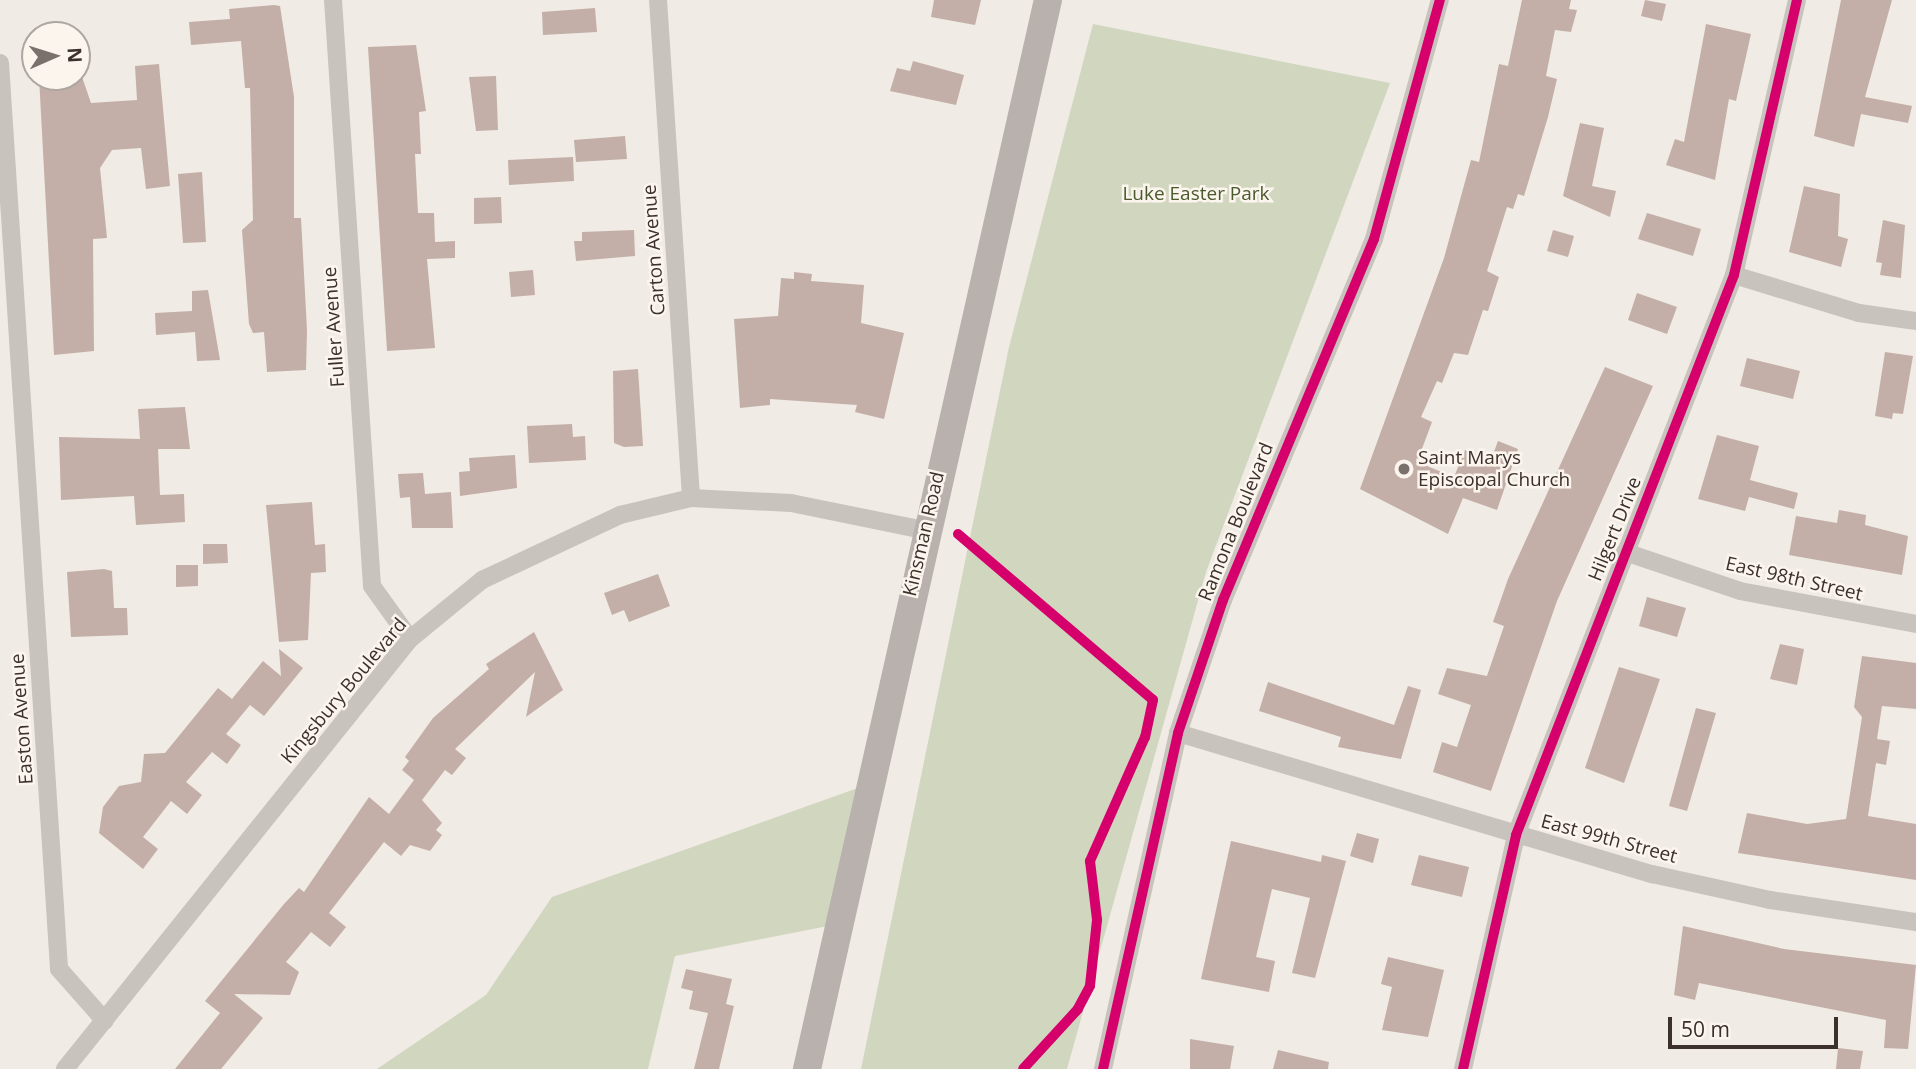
<!DOCTYPE html>
<style>
body{margin:0}
#map{position:relative;width:1916px;height:1069px;overflow:hidden;background:#f0ebe5;font-family:"Open Sans",sans-serif}
div>[style]{position:absolute}
[style*='--x']{left:calc(var(--x)*1px);top:calc(var(--y)*1px);width:calc(var(--w)*1px);rotate:calc(var(--a)*1deg)}
.green>*{inset:0;background:#d1d6bf}
.building>*{inset:0;background:#c3afa7}
.minor>*{height:18px;margin:-9px;padding:0 9px;transform-origin:9px;border-radius:9px;background:#c9c3be}
.primary>*{height:28px;margin:-14px;padding:0 14px;transform-origin:14px;border-radius:14px;background:#b8b1ad}
.cycleway>*{height:10px;margin:-5px;padding:0 5px;transform-origin:5px;border-radius:5px;background:#d6006c}
.dots>*{width:19px;height:19px;translate:-50% -50%;box-sizing:border-box;border:4px solid #fbf5ee;border-radius:50%}
span{translate:-50% -50%;white-space:nowrap;text-align:center;line-height:1.15;-webkit-text-stroke:5px #fbf5ee;paint-order:stroke}
.park-label{font-size:19px;color:#4a5a2e}
.street-label{font-size:19px;color:#3b302b}
.poi-label{font-size:19px;color:#3b302b}
.left{translate:0 -50%;text-align:left}
.north{position:absolute;left:21px;top:21px;width:70px;height:70px;box-sizing:border-box;background:#fbf5ee;border:2px solid #aea6a0;border-radius:50%;rotate:87deg;font-size:19px;font-weight:700;line-height:28px;text-align:center;color:#3b302b}
.north::after{content:'';display:block;margin:auto;width:24px;height:32px;background:#7a716c;clip-path:polygon(50% 0,100% 100%,50% 72%,0 100%)}
.scale{position:absolute;left:1668px;top:1017px;width:170px;height:32px;box-sizing:border-box;border:4px solid #3b302b;border-top:0;padding-left:9px;font-size:21px;line-height:24px;white-space:nowrap;color:#3b302b;-webkit-text-stroke:5px #fbf5ee;paint-order:stroke}
</style>
<div id="map">
<div class="green">
<i style="clip-path:polygon(1093px 24px,1390px 83px,1206px 572px,1067px 1069px,861px 1069px,1009px 347px)"></i>
<i style="clip-path:polygon(869px 784px,838px 924px,675px 956px,648px 1069px,377px 1069px,486px 995px,552px 897px)"></i>
</div>
<div class="building">
<i style="clip-path:polygon(934px 0,981px 0,975px 25px,931px 17px)"></i>
<i style="clip-path:polygon(1522px 0,1571px 0,1569px 9px,1577px 10px,1571px 32px,1555px 30px,1546px 76px,1557px 79px,1548px 117px,1524px 196px,1518px 194px,1513px 209px,1507px 207px,1487px 271px,1499px 277px,1488px 311px,1483px 310px,1468px 355px,1454px 353px,1442px 383px,1437px 381px,1421px 417px,1432px 422px,1417px 462px,1454px 477px,1465px 450px,1491px 460px,1498px 441px,1518px 449px,1497px 510px,1463px 498px,1448px 534px,1360px 489px,1444px 258px,1471px 160px,1479px 162px,1499px 64px,1508px 66px)"></i>
<i style="clip-path:polygon(1645px 0,1666px 4px,1662px 21px,1641px 16px)"></i>
<i style="clip-path:polygon(1841px 0,1892px 0,1865px 97px,1912px 106px,1908px 123px,1861px 114px,1854px 147px,1814px 136px)"></i>
<i style="clip-path:polygon(274px 5px,280px 6px,294px 97px,294px 218px,301px 218px,307px 330px,306px 370px,267px 372px,264px 332px,253px 333px,249px 324px,242px 230px,253px 220px,250px 88px,245px 88px,241px 41px,191px 45px,189px 22px,230px 19px,229px 9px)"></i>
<i style="clip-path:polygon(595px 8px,597px 32px,543px 35px,542px 12px)"></i>
<i style="clip-path:polygon(1706px 24px,1751px 34px,1736px 101px,1729px 99px,1715px 180px,1666px 165px,1675px 139px,1684px 142px)"></i>
<i style="clip-path:polygon(416px 45px,426px 111px,419px 112px,421px 154px,415px 154px,418px 213px,434px 213px,435px 242px,455px 241px,455px 258px,427px 259px,435px 348px,387px 351px,368px 47px)"></i>
<i style="clip-path:polygon(913px 61px,964px 75px,956px 105px,890px 91px,897px 68px,910px 71px)"></i>
<i style="clip-path:polygon(159px 64px,170px 186px,146px 189px,141px 148px,112px 150px,100px 168px,107px 238px,93px 239px,94px 351px,54px 355px,39px 77px,82px 77px,91px 103px,137px 100px,135px 66px)"></i>
<i style="clip-path:polygon(496px 76px,498px 130px,476px 131px,469px 77px)"></i>
<i style="clip-path:polygon(1580px 123px,1604px 128px,1592px 186px,1616px 191px,1610px 217px,1563px 196px)"></i>
<i style="clip-path:polygon(625px 136px,627px 159px,576px 162px,574px 140px)"></i>
<i style="clip-path:polygon(573px 157px,574px 181px,509px 185px,508px 160px)"></i>
<i style="clip-path:polygon(202px 172px,206px 242px,183px 243px,178px 174px)"></i>
<i style="clip-path:polygon(1804px 186px,1840px 194px,1838px 236px,1848px 239px,1841px 267px,1789px 252px)"></i>
<i style="clip-path:polygon(501px 197px,502px 223px,474px 224px,474px 198px)"></i>
<i style="clip-path:polygon(1647px 213px,1701px 229px,1693px 256px,1638px 239px)"></i>
<i style="clip-path:polygon(1883px 220px,1905px 225px,1901px 278px,1880px 275px,1882px 263px,1876px 262px)"></i>
<i style="clip-path:polygon(634px 230px,635px 256px,576px 261px,574px 241px,582px 241px,582px 232px)"></i>
<i style="clip-path:polygon(1553px 230px,1574px 236px,1568px 257px,1547px 251px)"></i>
<i style="clip-path:polygon(533px 270px,535px 295px,511px 297px,509px 272px)"></i>
<i style="clip-path:polygon(794px 272px,812px 274px,811px 281px,864px 285px,861px 323px,904px 333px,884px 419px,855px 412px,857px 405px,770px 399px,770px 405px,740px 408px,734px 319px,778px 316px,781px 278px,794px 279px)"></i>
<i style="clip-path:polygon(208px 290px,220px 360px,197px 361px,195px 332px,156px 335px,155px 313px,192px 311px,192px 291px)"></i>
<i style="clip-path:polygon(1637px 293px,1677px 307px,1667px 334px,1628px 320px)"></i>
<i style="clip-path:polygon(1885px 352px,1913px 356px,1903px 414px,1893px 413px,1892px 419px,1875px 416px)"></i>
<i style="clip-path:polygon(1747px 358px,1800px 371px,1793px 399px,1740px 386px)"></i>
<i style="clip-path:polygon(1605px 367px,1653px 386px,1557px 601px,1491px 791px,1433px 772px,1442px 742px,1457px 747px,1471px 705px,1438px 694px,1447px 668px,1487px 676px,1504px 626px,1493px 622px,1508px 579px)"></i>
<i style="clip-path:polygon(638px 369px,643px 446px,624px 447px,614px 443px,613px 371px)"></i>
<i style="clip-path:polygon(185px 407px,190px 449px,158px 449px,160px 495px,184px 494px,185px 522px,136px 525px,134px 496px,61px 500px,59px 437px,140px 439px,138px 409px)"></i>
<i style="clip-path:polygon(572px 424px,573px 437px,585px 436px,586px 460px,529px 463px,527px 426px)"></i>
<i style="clip-path:polygon(1717px 435px,1759px 446px,1750px 480px,1798px 493px,1794px 509px,1749px 497px,1745px 511px,1698px 499px)"></i>
<i style="clip-path:polygon(515px 455px,517px 488px,460px 496px,459px 472px,470px 471px,469px 458px)"></i>
<i style="clip-path:polygon(423px 473px,425px 494px,451px 492px,453px 528px,412px 528px,410px 497px,400px 498px,398px 474px)"></i>
<i style="clip-path:polygon(312px 502px,315px 545px,325px 544px,326px 572px,311px 573px,308px 640px,279px 642px,266px 505px)"></i>
<i style="clip-path:polygon(1839px 510px,1866px 515px,1865px 525px,1908px 536px,1902px 575px,1789px 555px,1796px 516px,1837px 523px)"></i>
<i style="clip-path:polygon(203px 544px,227px 544px,228px 563px,203px 564px)"></i>
<i style="clip-path:polygon(176px 565px,198px 565px,198px 586px,176px 587px)"></i>
<i style="clip-path:polygon(104px 569px,112px 571px,114px 608px,127px 608px,128px 635px,71px 637px,67px 572px)"></i>
<i style="clip-path:polygon(658px 574px,670px 606px,629px 622px,624px 610px,612px 615px,604px 593px)"></i>
<i style="clip-path:polygon(1647px 597px,1686px 608px,1677px 637px,1639px 626px)"></i>
<i style="clip-path:polygon(534px 632px,563px 690px,526px 717px,535px 672px,455px 749px,466px 758px,452px 775px,445px 770px,422px 800px,442px 823px,436px 830px,442px 835px,430px 851px,410px 845px,401px 856px,384px 842px,329px 913px,346px 927px,330px 947px,311px 932px,286px 962px,299px 972px,290px 995px,234px 994px,263px 1018px,221px 1069px,175px 1069px,220px 1013px,205px 1001px,284px 904px,299px 888px,304px 892px,369px 797px,389px 814px,414px 780px,402px 770px,409px 761px,405px 757px,433px 718px,489px 669px,486px 664px)"></i>
<i style="clip-path:polygon(1780px 644px,1804px 649px,1797px 685px,1770px 679px)"></i>
<i style="clip-path:polygon(279px 649px,303px 668px,264px 716px,250px 705px,226px 734px,241px 745px,227px 764px,212px 752px,186px 782px,202px 795px,187px 814px,171px 801px,143px 837px,158px 849px,143px 869px,99px 833px,103px 807px,119px 786px,141px 782px,144px 754px,165px 753px,218px 688px,232px 699px,263px 661px,281px 676px)"></i>
<i style="clip-path:polygon(1862px 656px,1916px 663px,1916px 709px,1882px 706px,1877px 739px,1890px 741px,1886px 765px,1876px 763px,1868px 816px,1916px 824px,1916px 880px,1738px 853px,1747px 813px,1807px 824px,1846px 819px,1862px 717px,1854px 707px)"></i>
<i style="clip-path:polygon(1619px 667px,1660px 679px,1624px 783px,1585px 768px)"></i>
<i style="clip-path:polygon(1268px 682px,1394px 725px,1408px 686px,1421px 690px,1401px 759px,1338px 747px,1341px 737px,1259px 711px)"></i>
<i style="clip-path:polygon(1696px 708px,1716px 713px,1687px 811px,1669px 806px)"></i>
<i style="clip-path:polygon(1357px 833px,1379px 839px,1373px 863px,1350px 856px)"></i>
<i style="clip-path:polygon(1231px 841px,1321px 862px,1322px 855px,1346px 861px,1315px 978px,1292px 973px,1310px 898px,1272px 889px,1256px 957px,1275px 961px,1269px 992px,1201px 979px)"></i>
<i style="clip-path:polygon(1419px 855px,1469px 867px,1462px 897px,1411px 885px)"></i>
<i style="clip-path:polygon(1683px 926px,1784px 949px,1916px 965px,1908px 1049px,1884px 1048px,1886px 1020px,1699px 983px,1695px 1000px,1674px 995px)"></i>
<i style="clip-path:polygon(1388px 957px,1444px 970px,1428px 1037px,1382px 1030px,1392px 987px,1381px 984px)"></i>
<i style="clip-path:polygon(686px 969px,732px 979px,726px 1004px,734px 1006px,719px 1069px,694px 1069px,708px 1013px,689px 1009px,693px 991px,681px 988px)"></i>
<i style="clip-path:polygon(1190px 1039px,1234px 1046px,1230px 1069px,1190px 1069px)"></i>
<i style="clip-path:polygon(1838px 1048px,1863px 1051px,1860px 1069px,1836px 1069px)"></i>
<i style="clip-path:polygon(1278px 1050px,1329px 1062px,1328px 1069px,1273px 1069px)"></i>
</div>
<div class="minor">
<i style="--x:333;--y:0;--w:587;--a:86.19"></i>
<i style="--x:372;--y:586;--w:65;--a:54.4"></i>
<i style="--x:658;--y:0;--w:499;--a:86.2"></i>
<i style="--x:0;--y:63;--w:908;--a:86.27"></i>
<i style="--x:59;--y:969;--w:69;--a:48.5"></i>
<i style="--x:1734;--y:275;--w:131;--a:16.9"></i>
<i style="--x:1859;--y:313;--w:58;--a:8"></i>
<i style="--x:1625;--y:552;--w:121;--a:18.7"></i>
<i style="--x:1740;--y:591;--w:179;--a:10.6"></i>
<i style="--x:1178;--y:733;--w:495;--a:16.6"></i>
<i style="--x:1652;--y:874;--w:121;--a:12.4"></i>
<i style="--x:1770;--y:900;--w:148;--a:8.6"></i>
<i style="--x:65;--y:1069;--w:551;--a:-51.26"></i>
<i style="--x:410;--y:639;--w:93;--a:-39.3"></i>
<i style="--x:482;--y:580;--w:153;--a:-25.2"></i>
<i style="--x:620;--y:515;--w:73;--a:-13.5"></i>
<i style="--x:691;--y:498;--w:100;--a:2.9"></i>
<i style="--x:791;--y:503;--w:136;--a:11.5"></i>
<i style="--x:1103;--y:1069;--w:344;--a:-77.4"></i>
<i style="--x:1178;--y:733;--w:140;--a:-71.3"></i>
<i style="--x:1223;--y:600;--w:391;--a:-67.3"></i>
<i style="--x:1374;--y:239;--w:248;--a:-74.6"></i>
<i style="--x:1463;--y:1069;--w:240;--a:-77.2"></i>
<i style="--x:1516;--y:835;--w:601;--a:-68.73"></i>
<i style="--x:1734;--y:275;--w:282;--a:-77.1"></i>
</div>
<div class="primary">
<i style="--x:807;--y:1069;--w:1096;--a:-77.3"></i>
</div>
<div class="cycleway">
<i style="--x:958;--y:534;--w:256;--a:40.4"></i>
<i style="--x:1153;--y:700;--w:38;--a:102"></i>
<i style="--x:1145;--y:737;--w:136;--a:113.9"></i>
<i style="--x:1090;--y:861;--w:59;--a:83.2"></i>
<i style="--x:1097;--y:920;--w:66;--a:96.1"></i>
<i style="--x:1090;--y:986;--w:26;--a:118"></i>
<i style="--x:1078;--y:1009;--w:81;--a:132.5"></i>
<i style="--x:1103;--y:1069;--w:344;--a:-77.4"></i>
<i style="--x:1178;--y:733;--w:140;--a:-71.3"></i>
<i style="--x:1223;--y:600;--w:391;--a:-67.3"></i>
<i style="--x:1374;--y:239;--w:248;--a:-74.6"></i>
<i style="--x:1463;--y:1069;--w:240;--a:-77.2"></i>
<i style="--x:1516;--y:835;--w:601;--a:-68.73"></i>
<i style="--x:1734;--y:275;--w:282;--a:-77.1"></i>
</div>
<div class="dots">
<i style="left:1404px;top:469px;background:#7a716c"></i>
</div>
<div class="park-label">
<span style="left:1196px;top:194px">Luke Easter Park</span>
</div>
<div class="street-label">
<span style="left:654px;top:250px;rotate:-94deg">Carton Avenue</span>
<span style="left:334px;top:327px;rotate:-94deg">Fuller Avenue</span>
<span style="left:1236px;top:522px;rotate:-68deg">Ramona Boulevard</span>
<span style="left:1615px;top:529px;rotate:-68deg">Hilgert Drive</span>
<span style="left:924px;top:534px;rotate:-77deg">Kinsman Road</span>
<span style="left:1794px;top:579px;rotate:13deg">East 98th Street</span>
<span style="left:344px;top:691px;rotate:-50deg">Kingsbury Boulevard</span>
<span style="left:22px;top:719px;rotate:-94deg">Easton Avenue</span>
<span style="left:1609px;top:839px;rotate:15deg">East 99th Street</span>
</div>
<div class="poi-label">
<span class="left" style="left:1418px;top:469px">Saint Marys<br>Episcopal Church</span>
</div>
<div class="north">N</div>
<div class="scale">50 m</div>
</div>
